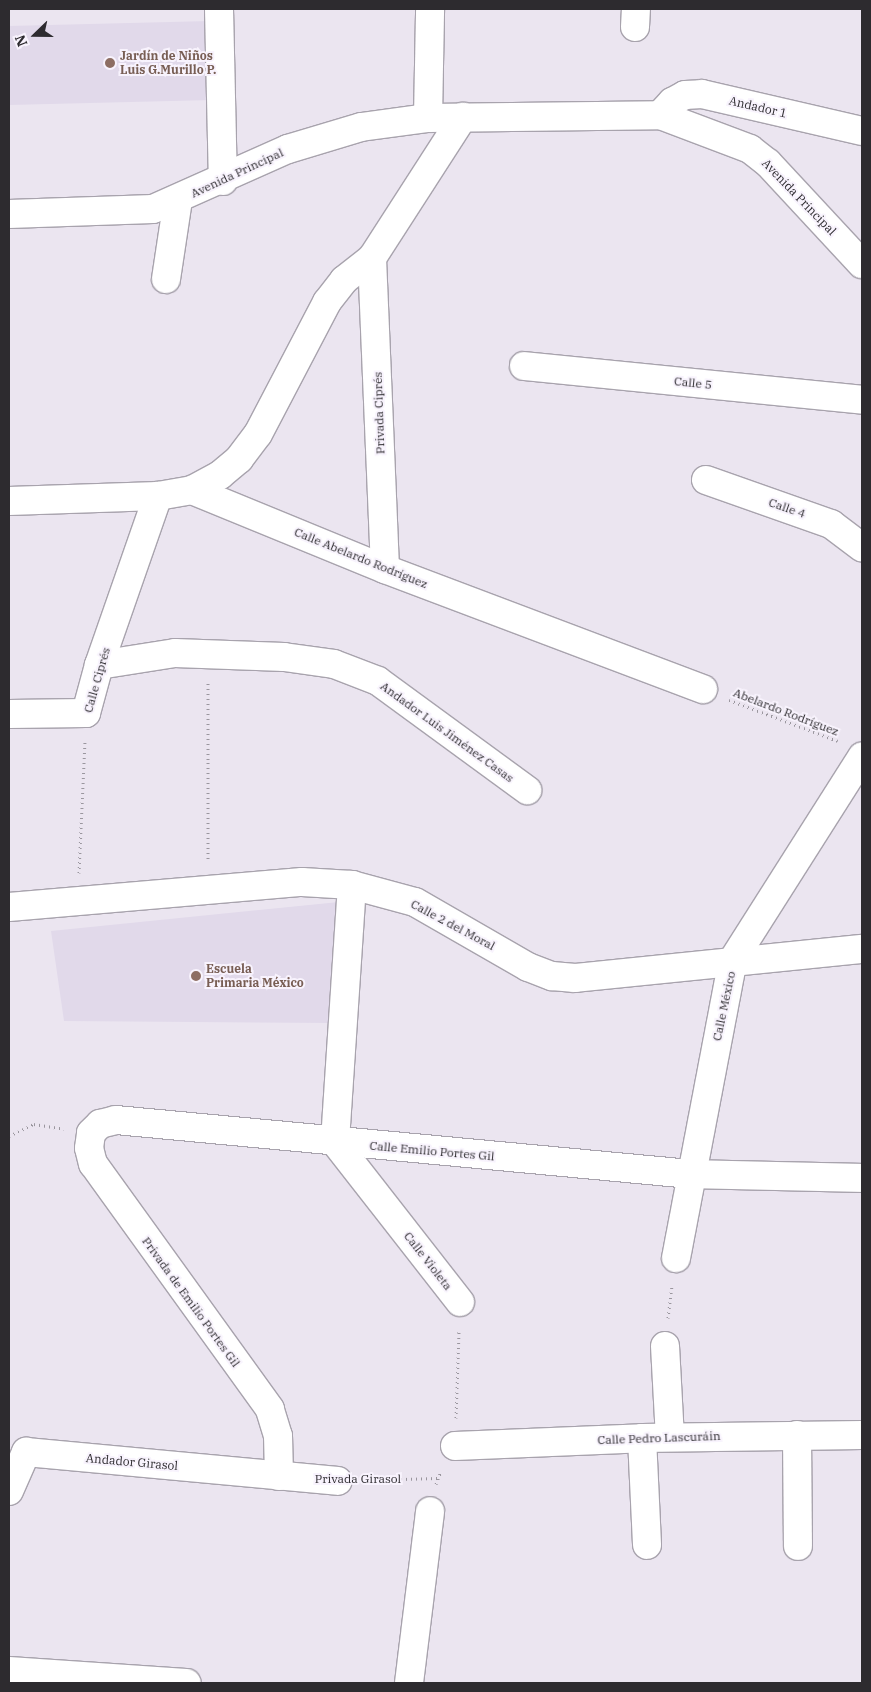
<!DOCTYPE html>
<meta charset="utf-8">
<style>
body{margin:0}
#map{position:relative;width:871px;height:1692px;overflow:hidden;background:#ebe5f0;font-family:"IBM Plex Serif",serif}
div>[style]{position:absolute}
[style*='--x']{left:calc(var(--x)*1px);top:calc(var(--y)*1px);width:calc(var(--w)*1px);rotate:calc(var(--a)*1deg)}
.built>*{inset:0;background:#e1d9ea}
.path>*{height:3px;margin-top:-1.5px;transform-origin:0;background:repeating-linear-gradient(90deg,#9a969e 0 1px,transparent 0 5px)}
.roads{filter:drop-shadow(1px 0 #a8a3ad) drop-shadow(-1px 0 #a8a3ad) drop-shadow(0 1px #a8a3ad) drop-shadow(0 -1px #a8a3ad)}
.minor>*{height:28px;margin:-14px;padding:0 14px;transform-origin:14px;border-radius:14px;background:#fff}
.dots>*{width:14px;height:14px;translate:-50% -50%;box-sizing:border-box;border:2px solid #f8f3fd;border-radius:50%}
span{translate:-50% -50%;white-space:nowrap;text-align:center;line-height:1.15;-webkit-text-stroke:4px #f8f3fd;paint-order:stroke}
.education-label{font-size:12px;color:#785e54;font-weight:700}
.left{translate:0 -50%;text-align:left}
.street-label{font-size:12px;color:#2d2b2f}
.frame{position:absolute;inset:0;border:10px solid #2d2b2f;pointer-events:none}
.north{position:absolute;left:10px;top:10px;width:50px;height:50px;-webkit-text-stroke:4px #f8f3fd;paint-order:stroke;rotate:248deg;font-size:14px;font-weight:700;line-height:20px;text-align:center;color:#2d2b2f}
.north::after{content:'';display:block;margin:auto;width:18px;height:22px;background:#2d2b2f;clip-path:polygon(50% 0,100% 100%,50% 72%,0 100%)}
</style>
<div id="map">
<div class="built">
<i style="clip-path:polygon(210px 21px,212px 100px,9px 105px,9px 26px)"></i>
<i style="clip-path:polygon(339px 902px,332px 1023px,64px 1021px,51px 931px)"></i>
</div>
<div class="path">
<i style="--x:208;--y:683;--w:179;--a:90"></i>
<i style="--x:729;--y:700;--w:116;--a:20.6"></i>
<i style="--x:79;--y:873;--w:132;--a:-87.4"></i>
<i style="--x:9;--y:1136;--w:28;--a:-26"></i>
<i style="--x:34;--y:1124;--w:30;--a:9"></i>
<i style="--x:668;--y:1318;--w:33;--a:-83"></i>
<i style="--x:456;--y:1418;--w:88;--a:-88"></i>
<i style="--x:366;--y:1480;--w:72;--a:-1.6"></i>
<i style="--x:436;--y:1484;--w:14;--a:-69"></i>
</div>
<div class="roads">
<div class="minor">
<i style="--x:219;--y:9;--w:172;--a:88.7"></i>
<i style="--x:635;--y:27;--w:18;--a:-87"></i>
<i style="--x:660;--y:115;--w:18;--a:-47"></i>
<i style="--x:672;--y:102;--w:15;--a:-28"></i>
<i style="--x:685;--y:95;--w:17;--a:-3"></i>
<i style="--x:702;--y:94;--w:164;--a:13"></i>
<i style="--x:428;--y:118;--w:109;--a:-88.9"></i>
<i style="--x:9;--y:214;--w:144;--a:-2"></i>
<i style="--x:153;--y:209;--w:148;--a:-24"></i>
<i style="--x:288;--y:149;--w:76;--a:-16.8"></i>
<i style="--x:361;--y:127;--w:68;--a:-7.7"></i>
<i style="--x:428;--y:118;--w:232;--a:-0.7"></i>
<i style="--x:660;--y:115;--w:96;--a:20.7"></i>
<i style="--x:750;--y:149;--w:23;--a:38"></i>
<i style="--x:768;--y:163;--w:138;--a:47.1"></i>
<i style="--x:372;--y:258;--w:311;--a:87.6"></i>
<i style="--x:166;--y:279;--w:80;--a:-81.4"></i>
<i style="--x:524;--y:366;--w:340;--a:5.7"></i>
<i style="--x:706;--y:480;--w:133;--a:19.4"></i>
<i style="--x:831;--y:524;--w:39;--a:37"></i>
<i style="--x:192;--y:490;--w:32;--a:-28"></i>
<i style="--x:220;--y:475;--w:25;--a:-40"></i>
<i style="--x:239;--y:459;--w:31;--a:-53"></i>
<i style="--x:258;--y:434;--w:149;--a:-62.4"></i>
<i style="--x:327;--y:302;--w:28;--a:-52"></i>
<i style="--x:344;--y:280;--w:36;--a:-38"></i>
<i style="--x:372;--y:258;--w:168;--a:-57.2"></i>
<i style="--x:9;--y:501;--w:149;--a:-1.9"></i>
<i style="--x:158;--y:496;--w:35;--a:-10"></i>
<i style="--x:192;--y:490;--w:209;--a:22.3"></i>
<i style="--x:385;--y:569;--w:340;--a:20.7"></i>
<i style="--x:99;--y:665;--w:77;--a:-9"></i>
<i style="--x:175;--y:653;--w:109;--a:2.1"></i>
<i style="--x:284;--y:657;--w:50;--a:8"></i>
<i style="--x:334;--y:664;--w:47;--a:21.1"></i>
<i style="--x:378;--y:681;--w:185;--a:36.2"></i>
<i style="--x:9;--y:714;--w:77;--a:-0.7"></i>
<i style="--x:86;--y:713;--w:50;--a:-74.8"></i>
<i style="--x:99;--y:665;--w:179;--a:-70.8"></i>
<i style="--x:352;--y:885;--w:258;--a:93.8"></i>
<i style="--x:335;--y:1142;--w:203;--a:52"></i>
<i style="--x:9;--y:907;--w:294;--a:-4.9"></i>
<i style="--x:302;--y:882;--w:50;--a:3.4"></i>
<i style="--x:352;--y:885;--w:65;--a:15.1"></i>
<i style="--x:415;--y:902;--w:130;--a:29.9"></i>
<i style="--x:528;--y:967;--w:26;--a:21"></i>
<i style="--x:552;--y:976;--w:23;--a:5"></i>
<i style="--x:575;--y:978;--w:288;--a:-5.8"></i>
<i style="--x:676;--y:1258;--w:303;--a:-79.2"></i>
<i style="--x:733;--y:960;--w:241;--a:-57.6"></i>
<i style="--x:665;--y:1346;--w:91;--a:86.9"></i>
<i style="--x:797;--y:1435;--w:111;--a:89.5"></i>
<i style="--x:642;--y:1438;--w:107;--a:87.3"></i>
<i style="--x:455;--y:1446;--w:187;--a:-2.4"></i>
<i style="--x:642;--y:1438;--w:220;--a:-0.8"></i>
<i style="--x:279;--y:1476;--w:40;--a:-91.4"></i>
<i style="--x:278;--y:1436;--w:28;--a:-107"></i>
<i style="--x:270;--y:1409;--w:302;--a:-125.8"></i>
<i style="--x:93;--y:1164;--w:16;--a:-104"></i>
<i style="--x:89;--y:1148;--w:15;--a:-82"></i>
<i style="--x:91;--y:1133;--w:13;--a:-45"></i>
<i style="--x:100;--y:1124;--w:16;--a:-14"></i>
<i style="--x:116;--y:1120;--w:577;--a:5.37"></i>
<i style="--x:690;--y:1174;--w:172;--a:1.3"></i>
<i style="--x:9;--y:1491;--w:43;--a:-66.4"></i>
<i style="--x:26;--y:1452;--w:313;--a:5.3"></i>
<i style="--x:9;--y:1671;--w:178;--a:3.9"></i>
<i style="--x:409;--y:1683;--w:173;--a:-83"></i>
</div>
</div>
<div class="dots">
<i style="left:110px;top:63px;background:#8d6e63"></i>
<i style="left:196px;top:976px;background:#8d6e63"></i>
</div>
<div class="education-label">
<span class="left" style="left:120px;top:63px">Jardín de Niños<br>Luis G.Murillo P.</span>
<span class="left" style="left:206px;top:976px">Escuela<br>Primaria México</span>
</div>
<div class="street-label">
<span style="left:758px;top:107px;rotate:13deg">Andador 1</span>
<span style="left:237px;top:173px;rotate:-25deg">Avenida Principal</span>
<span style="left:799px;top:197px;rotate:46deg">Avenida Principal</span>
<span style="left:693px;top:383px;rotate:6deg">Calle 5</span>
<span style="left:379px;top:413px;rotate:-92deg">Privada Ciprés</span>
<span style="left:787px;top:508px;rotate:19deg">Calle 4</span>
<span style="left:361px;top:558px;rotate:22deg">Calle Abelardo Rodríguez</span>
<span style="left:97px;top:680px;rotate:-74deg">Calle Ciprés</span>
<span style="left:786px;top:712px;rotate:21deg">Abelardo Rodríguez</span>
<span style="left:447px;top:732px;rotate:36deg">Andador Luis Jiménez Casas</span>
<span style="left:453px;top:925px;rotate:28deg">Calle 2 del Moral</span>
<span style="left:724px;top:1006px;rotate:-78deg">Calle México</span>
<span style="left:432px;top:1151px;rotate:5deg">Calle Emilio Portes Gil</span>
<span style="left:428px;top:1261px;rotate:52deg">Calle Violeta</span>
<span style="left:191px;top:1302px;rotate:54deg">Privada de Emilio Portes Gil</span>
<span style="left:659px;top:1438px;rotate:-2deg">Calle Pedro Lascuráin</span>
<span style="left:132px;top:1462px;rotate:5deg">Andador Girasol</span>
<span style="left:358px;top:1479px">Privada Girasol</span>
</div>
<div class="frame"></div>
<div class="north">N</div>
</div>
